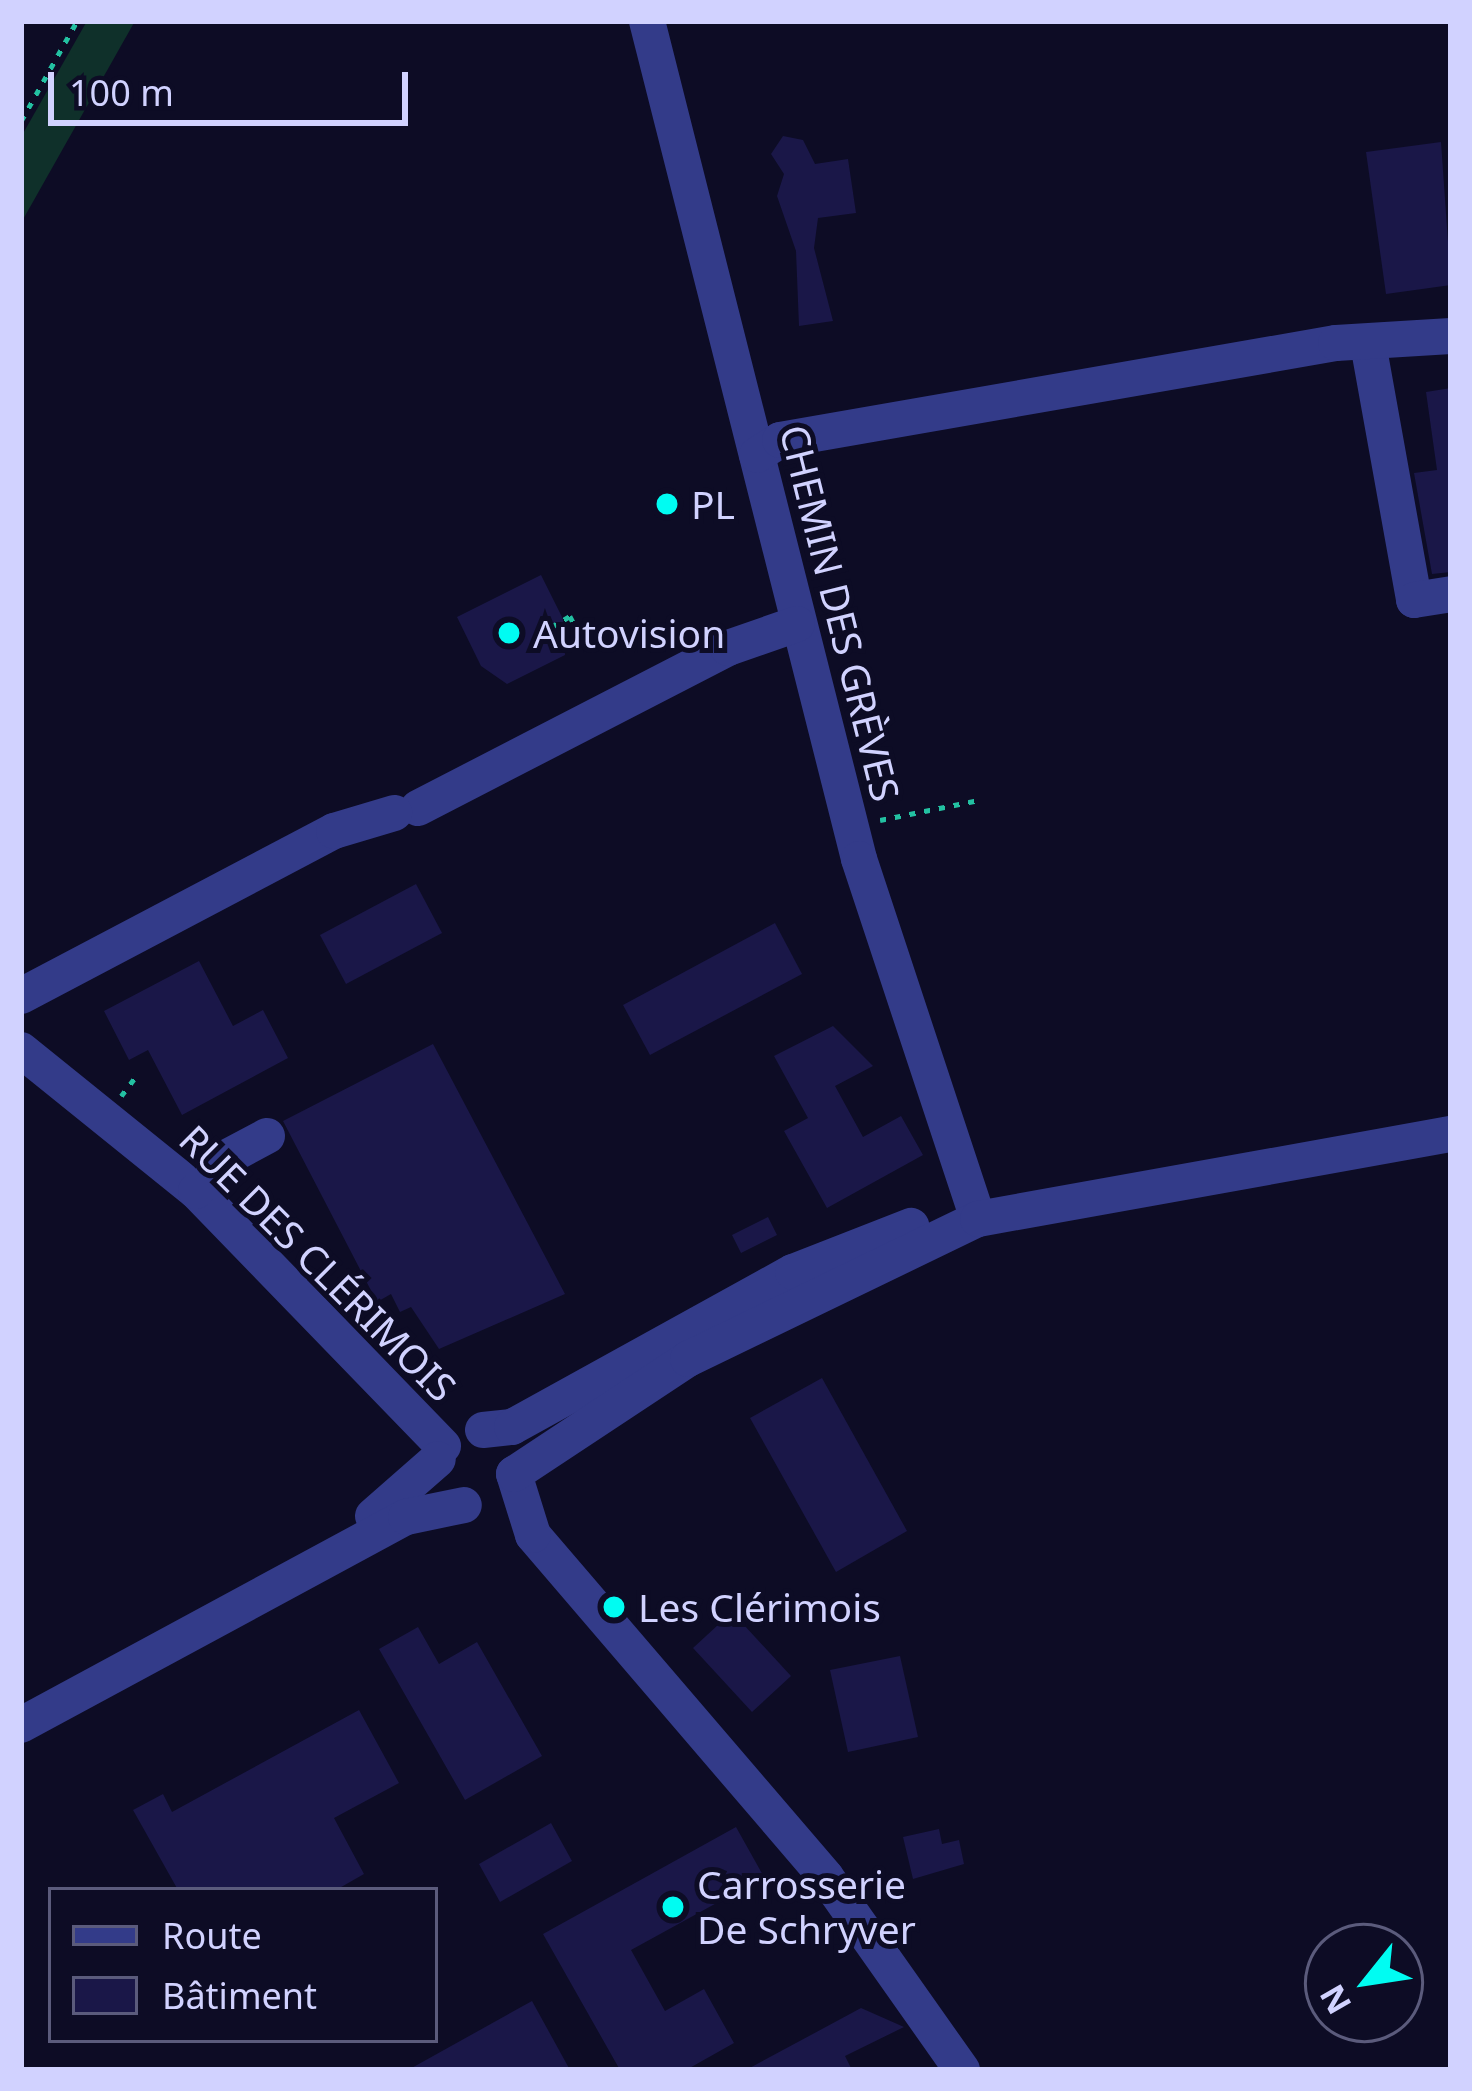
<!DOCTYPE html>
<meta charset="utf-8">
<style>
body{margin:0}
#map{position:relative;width:1472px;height:2091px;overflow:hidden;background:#0d0c25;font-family:"Noto Sans",sans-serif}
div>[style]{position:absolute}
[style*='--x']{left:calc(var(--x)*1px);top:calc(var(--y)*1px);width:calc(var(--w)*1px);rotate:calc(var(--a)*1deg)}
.green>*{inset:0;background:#0f302a}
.building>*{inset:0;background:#1a1748}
.path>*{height:4.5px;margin-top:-2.25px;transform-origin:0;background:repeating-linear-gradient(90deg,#23c1a2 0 6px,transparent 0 15px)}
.minor>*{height:36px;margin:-18px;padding:0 18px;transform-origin:18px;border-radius:18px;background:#333b89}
.dots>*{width:33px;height:33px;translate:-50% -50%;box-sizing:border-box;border:6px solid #0d0c25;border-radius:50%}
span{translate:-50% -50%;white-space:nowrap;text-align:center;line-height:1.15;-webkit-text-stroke:10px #0d0c25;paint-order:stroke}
.poi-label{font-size:39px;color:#d1d2ff}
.left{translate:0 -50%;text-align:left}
.street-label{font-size:39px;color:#d1d2ff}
.frame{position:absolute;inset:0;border:24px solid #d1d2ff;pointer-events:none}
.legend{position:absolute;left:48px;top:1887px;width:390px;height:156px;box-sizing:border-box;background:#0d0c25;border:3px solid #5b5b7c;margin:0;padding:15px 21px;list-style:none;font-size:36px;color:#d1d2ff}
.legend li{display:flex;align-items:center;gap:24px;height:60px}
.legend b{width:60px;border:3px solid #5b5b7c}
.north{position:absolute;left:1304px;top:1923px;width:120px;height:120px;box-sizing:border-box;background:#0d0c25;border:3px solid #5b5b7c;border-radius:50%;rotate:240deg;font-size:33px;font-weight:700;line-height:48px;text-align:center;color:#d1d2ff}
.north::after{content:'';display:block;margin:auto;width:42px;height:54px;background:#00fcf2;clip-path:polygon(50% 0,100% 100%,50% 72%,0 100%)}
.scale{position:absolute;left:48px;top:72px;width:360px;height:54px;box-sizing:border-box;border:6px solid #d1d2ff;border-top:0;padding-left:15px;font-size:36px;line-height:42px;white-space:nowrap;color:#d1d2ff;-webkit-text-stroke:9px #0d0c25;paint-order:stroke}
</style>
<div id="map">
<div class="green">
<i style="clip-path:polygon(87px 21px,135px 21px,21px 223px,21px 137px)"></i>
</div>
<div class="building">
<i style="clip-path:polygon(783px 136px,803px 140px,815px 164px,848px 159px,856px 213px,818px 218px,814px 248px,833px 321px,799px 326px,796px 251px,777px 196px,784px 174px,771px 154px)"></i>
<i style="clip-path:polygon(1441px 142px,1451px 285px,1386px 294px,1366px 152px)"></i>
<i style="clip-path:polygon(1451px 388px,1451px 572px,1432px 574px,1414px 473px,1437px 470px,1426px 392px)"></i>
<i style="clip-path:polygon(541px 575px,563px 619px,565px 655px,507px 684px,481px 666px,457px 617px)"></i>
<i style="clip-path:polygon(416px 884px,442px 933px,346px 984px,320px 935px)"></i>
<i style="clip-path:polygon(775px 923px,802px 974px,650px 1055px,623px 1005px)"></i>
<i style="clip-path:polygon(199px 961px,233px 1026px,263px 1010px,288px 1058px,182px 1115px,148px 1050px,129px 1060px,104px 1011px)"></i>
<i style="clip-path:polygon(833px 1026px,873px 1066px,835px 1086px,863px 1137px,901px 1116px,923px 1155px,827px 1208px,784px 1131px,808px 1118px,774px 1056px)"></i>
<i style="clip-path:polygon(433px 1044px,565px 1294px,439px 1349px,411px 1307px,400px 1312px,391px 1294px,377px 1302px,283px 1121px)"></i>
<i style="clip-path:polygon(768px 1217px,777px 1235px,741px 1253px,732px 1235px)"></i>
<i style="clip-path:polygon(822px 1378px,907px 1531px,836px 1572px,750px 1418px)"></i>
<i style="clip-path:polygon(732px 1612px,791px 1676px,752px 1712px,693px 1648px)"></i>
<i style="clip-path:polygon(418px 1627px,439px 1664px,477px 1642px,542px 1756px,465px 1800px,379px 1649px)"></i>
<i style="clip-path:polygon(900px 1656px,918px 1737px,848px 1752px,830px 1670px)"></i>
<i style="clip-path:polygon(359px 1710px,399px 1783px,334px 1818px,364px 1874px,336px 1890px,178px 1890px,133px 1810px,163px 1794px,172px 1812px)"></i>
<i style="clip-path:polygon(551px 1823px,572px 1861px,500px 1902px,479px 1864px)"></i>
<i style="clip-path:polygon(736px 1827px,764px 1877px,631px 1950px,665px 2011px,704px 1989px,734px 2043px,686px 2070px,620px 2070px,543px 1934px)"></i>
<i style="clip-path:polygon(939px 1829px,942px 1844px,959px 1840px,964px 1864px,913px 1879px,903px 1837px)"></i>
<i style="clip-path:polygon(532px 2001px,570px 2070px,408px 2070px)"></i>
<i style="clip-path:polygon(861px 2008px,904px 2027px,845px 2056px,852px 2070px,746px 2070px)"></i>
</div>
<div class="path">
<i style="--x:21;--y:121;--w:115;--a:-60.8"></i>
<i style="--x:551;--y:627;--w:22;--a:-30"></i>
<i style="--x:570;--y:616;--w:27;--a:63"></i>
<i style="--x:880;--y:820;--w:101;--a:-11.4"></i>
<i style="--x:121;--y:1096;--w:25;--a:-53"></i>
</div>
<div class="minor">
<i style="--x:647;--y:21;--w:864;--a:75.8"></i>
<i style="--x:859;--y:859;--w:379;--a:71.7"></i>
<i style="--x:1369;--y:349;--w:255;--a:79.8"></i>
<i style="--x:1414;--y:600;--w:37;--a:-9"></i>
<i style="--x:757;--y:455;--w:27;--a:-33"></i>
<i style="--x:780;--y:440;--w:564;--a:-9.9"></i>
<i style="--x:1336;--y:343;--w:115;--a:-3.5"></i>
<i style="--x:418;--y:808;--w:349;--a:-27.3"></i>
<i style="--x:728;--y:648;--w:73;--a:-19.2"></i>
<i style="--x:21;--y:996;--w:354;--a:-27.8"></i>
<i style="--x:334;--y:831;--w:63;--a:-16.7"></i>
<i style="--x:21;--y:1050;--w:225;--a:38.9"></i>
<i style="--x:196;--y:1191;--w:355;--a:45.9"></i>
<i style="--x:196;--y:1191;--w:40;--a:-50"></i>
<i style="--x:222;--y:1160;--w:51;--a:-28.1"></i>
<i style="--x:483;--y:1430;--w:29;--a:-6"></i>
<i style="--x:512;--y:1427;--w:321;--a:-28.9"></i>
<i style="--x:793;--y:1272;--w:127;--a:-21.3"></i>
<i style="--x:373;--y:1516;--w:86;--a:-41.2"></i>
<i style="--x:21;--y:1725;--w:438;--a:-28.4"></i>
<i style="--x:406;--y:1517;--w:59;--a:-11.7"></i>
<i style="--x:962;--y:2070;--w:236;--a:-125.2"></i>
<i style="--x:826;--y:1877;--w:450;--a:-130.6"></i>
<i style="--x:533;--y:1535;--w:64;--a:-107.3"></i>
<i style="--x:514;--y:1474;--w:209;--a:-33.5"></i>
<i style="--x:688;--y:1359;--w:322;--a:-25.8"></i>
<i style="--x:978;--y:1219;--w:481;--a:-10.2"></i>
</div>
<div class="dots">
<i style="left:667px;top:504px;background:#00fcf2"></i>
<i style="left:509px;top:633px;background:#00fcf2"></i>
<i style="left:614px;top:1607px;background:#00fcf2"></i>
<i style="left:673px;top:1907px;background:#00fcf2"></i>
</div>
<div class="poi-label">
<span class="left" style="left:691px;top:504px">PL</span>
<span class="left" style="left:533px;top:633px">Autovision</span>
<span class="left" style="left:638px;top:1607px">Les Clérimois</span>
<span class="left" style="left:697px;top:1907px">Carrosserie<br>De Schryver</span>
</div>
<div class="street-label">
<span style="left:840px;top:613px;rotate:76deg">CHEMIN DES GRÈVES</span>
<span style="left:318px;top:1263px;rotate:45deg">RUE DES CLÉRIMOIS</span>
</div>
<div class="frame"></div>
<ul class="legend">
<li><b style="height:15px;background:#333b89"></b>Route</li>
<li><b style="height:33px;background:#1a1748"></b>Bâtiment</li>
</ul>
<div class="north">N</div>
<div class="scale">100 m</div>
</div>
